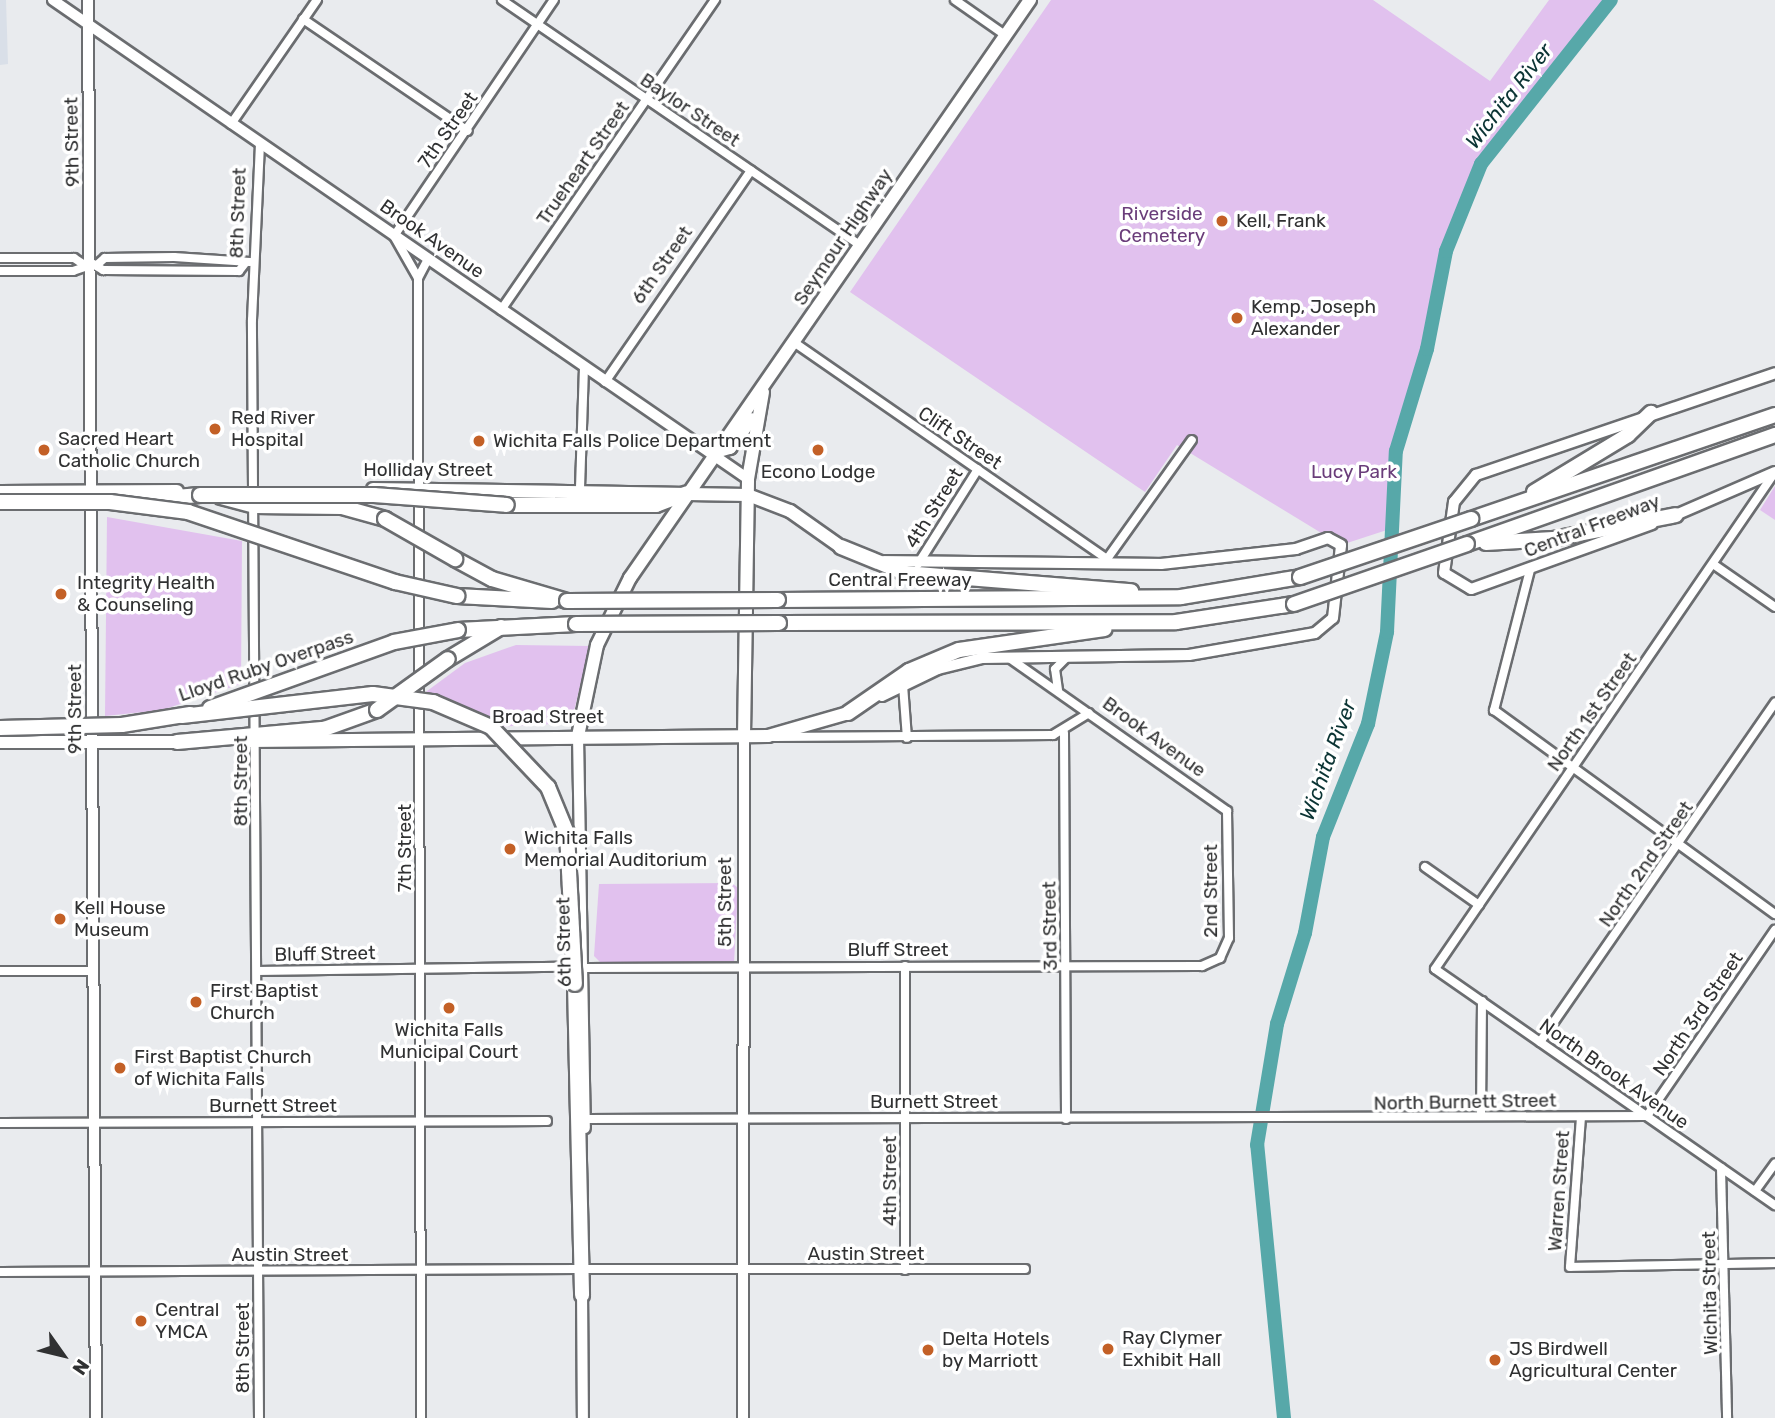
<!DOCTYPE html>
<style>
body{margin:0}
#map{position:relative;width:1775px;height:1418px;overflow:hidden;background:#e9ebee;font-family:Rubik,sans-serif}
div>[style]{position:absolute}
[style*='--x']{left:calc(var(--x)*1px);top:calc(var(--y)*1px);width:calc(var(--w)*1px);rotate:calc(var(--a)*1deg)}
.built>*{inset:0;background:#d9dfe8}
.green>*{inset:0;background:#e1c1ee}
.river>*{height:14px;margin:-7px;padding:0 7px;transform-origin:7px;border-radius:7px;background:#57a8a9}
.roads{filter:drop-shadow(2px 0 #6b6d70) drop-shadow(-2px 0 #6b6d70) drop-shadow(0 2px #6b6d70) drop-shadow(0 -2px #6b6d70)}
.street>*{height:8px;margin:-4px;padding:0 4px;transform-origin:4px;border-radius:4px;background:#fff}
.secondary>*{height:10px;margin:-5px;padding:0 5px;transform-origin:5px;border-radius:5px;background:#fff}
.primary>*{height:12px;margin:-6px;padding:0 6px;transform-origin:6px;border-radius:6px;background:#fff}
.highway>*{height:14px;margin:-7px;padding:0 7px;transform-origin:7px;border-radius:7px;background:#fff}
.bridges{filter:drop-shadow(2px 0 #6b6d70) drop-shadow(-2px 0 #6b6d70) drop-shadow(0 2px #6b6d70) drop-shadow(0 -2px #6b6d70)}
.highway-bridge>*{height:14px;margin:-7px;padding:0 7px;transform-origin:7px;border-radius:7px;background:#fff}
.dots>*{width:19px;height:19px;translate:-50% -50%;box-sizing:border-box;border:4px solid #fff;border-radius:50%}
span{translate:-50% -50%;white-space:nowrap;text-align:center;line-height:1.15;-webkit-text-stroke:7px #fff;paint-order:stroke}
.street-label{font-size:19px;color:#303132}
.park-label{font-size:19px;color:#6a3d7a}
.poi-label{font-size:19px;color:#303132}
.left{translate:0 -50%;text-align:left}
.water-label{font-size:21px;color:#0b3434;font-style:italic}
.north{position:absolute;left:28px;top:1320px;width:70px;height:70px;-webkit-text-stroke:5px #fff;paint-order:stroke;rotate:124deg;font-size:19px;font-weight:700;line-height:28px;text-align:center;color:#303132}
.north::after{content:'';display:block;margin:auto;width:24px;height:32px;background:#303132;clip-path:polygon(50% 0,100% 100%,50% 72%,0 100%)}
</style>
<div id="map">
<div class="built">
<i style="clip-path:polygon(0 0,6px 0,8px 64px,0 65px)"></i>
</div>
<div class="green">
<i style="clip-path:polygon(1051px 0,1373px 0,1490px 81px,1549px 0,1611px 0,1515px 117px,1464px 200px,1396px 451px,1390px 529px,1341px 545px,1177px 445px,1145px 492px,850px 292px)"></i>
<i style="clip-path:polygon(1775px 486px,1775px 520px,1760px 510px)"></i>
<i style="clip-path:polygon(107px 517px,242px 541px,241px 684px,162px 710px,105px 716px)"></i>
<i style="clip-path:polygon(516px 645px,590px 646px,571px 723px,494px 727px,423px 694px,465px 663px)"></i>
<i style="clip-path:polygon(732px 883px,738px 888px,734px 963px,600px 962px,594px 956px,599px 884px)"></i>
</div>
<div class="river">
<i style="--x:1284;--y:1418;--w:274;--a:-95.6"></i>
<i style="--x:1257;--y:1145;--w:123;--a:-80.6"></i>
<i style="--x:1277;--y:1024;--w:95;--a:-72.9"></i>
<i style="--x:1305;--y:933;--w:98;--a:-79.4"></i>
<i style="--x:1323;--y:837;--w:122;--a:-68.3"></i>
<i style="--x:1368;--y:724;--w:94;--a:-78.3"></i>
<i style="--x:1387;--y:632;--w:181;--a:-87.2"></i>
<i style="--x:1396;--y:451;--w:107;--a:-73.1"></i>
<i style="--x:1427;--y:349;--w:100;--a:-79"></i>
<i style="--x:1446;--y:251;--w:94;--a:-68.1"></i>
<i style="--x:1481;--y:164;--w:209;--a:-51.6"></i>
</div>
<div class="roads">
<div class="street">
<i style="--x:502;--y:0;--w:434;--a:34.4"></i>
<i style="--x:955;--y:0;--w:61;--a:35"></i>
<i style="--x:303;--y:19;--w:199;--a:34.2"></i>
<i style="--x:231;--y:124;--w:151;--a:-55.3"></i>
<i style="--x:0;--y:258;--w:74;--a:0"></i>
<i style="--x:74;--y:258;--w:11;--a:34"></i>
<i style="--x:98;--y:264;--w:9;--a:-41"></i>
<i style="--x:105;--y:258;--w:69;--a:-0.8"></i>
<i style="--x:174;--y:257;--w:76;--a:3.8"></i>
<i style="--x:0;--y:271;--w:73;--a:0"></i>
<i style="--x:73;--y:271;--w:21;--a:-19"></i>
<i style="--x:93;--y:264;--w:12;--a:31"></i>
<i style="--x:103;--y:270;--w:136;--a:0.4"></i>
<i style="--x:239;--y:271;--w:11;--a:-52"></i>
<i style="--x:418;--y:278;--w:21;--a:-62"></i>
<i style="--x:501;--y:310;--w:377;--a:-55.4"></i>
<i style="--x:795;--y:343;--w:379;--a:34.7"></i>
<i style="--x:1107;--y:559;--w:146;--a:-54.5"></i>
<i style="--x:605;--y:382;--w:257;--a:-55.4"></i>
<i style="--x:1775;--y:472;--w:602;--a:124.38"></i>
<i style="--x:1435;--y:969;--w:414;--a:34.8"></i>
<i style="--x:580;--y:488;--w:121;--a:-88.1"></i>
<i style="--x:918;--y:564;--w:112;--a:-57.7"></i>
<i style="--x:1713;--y:564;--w:75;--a:34.7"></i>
<i style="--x:1530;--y:570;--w:145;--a:104.4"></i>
<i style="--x:1494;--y:710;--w:347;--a:36"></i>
<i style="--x:903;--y:685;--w:53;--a:85.7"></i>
<i style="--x:1058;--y:690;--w:21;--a:-98"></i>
<i style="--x:1055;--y:669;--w:18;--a:-45"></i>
<i style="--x:1064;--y:733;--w:386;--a:89.7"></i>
<i style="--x:774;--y:737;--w:279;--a:-0.4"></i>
<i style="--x:1053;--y:735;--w:42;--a:-31.4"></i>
<i style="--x:1425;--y:867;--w:66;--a:35.1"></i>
<i style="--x:905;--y:966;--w:304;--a:90"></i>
<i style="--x:585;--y:968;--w:617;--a:-0.19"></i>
<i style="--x:1202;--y:966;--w:20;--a:-24"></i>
<i style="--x:1220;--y:958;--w:22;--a:-66"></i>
<i style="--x:1229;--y:938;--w:127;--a:-90.9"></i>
<i style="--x:1227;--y:811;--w:266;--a:-144.9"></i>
<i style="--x:0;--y:971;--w:93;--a:0"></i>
<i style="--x:257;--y:971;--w:304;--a:-0.8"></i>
<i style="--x:1540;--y:1042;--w:413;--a:-55.3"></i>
<i style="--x:1481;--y:1116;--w:115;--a:-89.5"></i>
<i style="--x:1581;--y:1117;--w:150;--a:94.2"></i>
<i style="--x:1570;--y:1267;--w:205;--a:-1.1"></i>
<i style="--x:585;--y:1119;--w:1062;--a:-0.16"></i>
<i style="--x:1647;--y:1116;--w:226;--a:-55.5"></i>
<i style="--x:0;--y:1123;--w:547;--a:-0.21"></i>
<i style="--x:1721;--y:1168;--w:250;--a:88.6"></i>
<i style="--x:1755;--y:1191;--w:34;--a:-54"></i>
<i style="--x:582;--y:1269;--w:443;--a:0"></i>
<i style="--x:0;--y:1272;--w:580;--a:-0.3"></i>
<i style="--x:259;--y:1418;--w:1098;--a:-90.37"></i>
<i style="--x:252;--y:320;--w:176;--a:-87.4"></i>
<i style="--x:421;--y:1418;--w:1140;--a:-90.15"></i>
<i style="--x:418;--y:278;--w:48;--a:-119.7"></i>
<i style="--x:394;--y:236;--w:285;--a:-55.9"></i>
</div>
<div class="secondary">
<i style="--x:53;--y:0;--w:844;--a:34.57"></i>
<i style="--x:88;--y:0;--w:1418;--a:89.68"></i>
<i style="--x:1671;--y:517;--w:113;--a:-23.4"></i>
<i style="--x:1652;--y:524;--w:192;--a:160.2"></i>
<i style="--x:1471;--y:589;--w:31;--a:-149"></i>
<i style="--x:1444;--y:573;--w:72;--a:-82"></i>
<i style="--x:1454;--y:502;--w:35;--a:-51"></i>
<i style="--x:1476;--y:475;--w:316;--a:-18.8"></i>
<i style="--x:882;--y:696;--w:62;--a:-25.7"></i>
<i style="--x:938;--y:669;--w:45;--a:-14"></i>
<i style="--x:982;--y:658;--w:207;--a:-0.8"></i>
<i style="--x:1189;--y:655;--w:128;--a:-9.9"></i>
<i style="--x:1315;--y:633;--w:23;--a:-40"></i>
<i style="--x:1333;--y:618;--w:73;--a:-83.7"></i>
<i style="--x:1341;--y:545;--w:15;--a:-152"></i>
<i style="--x:1328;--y:538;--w:34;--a:161"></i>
<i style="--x:1296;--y:549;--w:136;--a:173.7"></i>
<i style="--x:1161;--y:564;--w:277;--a:-179.4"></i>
<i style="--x:578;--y:736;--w:392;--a:89"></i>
<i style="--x:582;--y:1288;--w:130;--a:89.6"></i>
<i style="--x:743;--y:1418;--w:682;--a:-89.92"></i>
</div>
<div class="primary">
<i style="--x:712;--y:453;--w:19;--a:-16"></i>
<i style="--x:730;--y:448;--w:36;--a:-53"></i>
<i style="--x:373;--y:489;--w:375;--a:0.9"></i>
<i style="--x:748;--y:495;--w:45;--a:20.9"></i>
<i style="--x:790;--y:511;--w:62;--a:35.2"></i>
<i style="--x:0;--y:492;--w:177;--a:-0.3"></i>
<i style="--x:578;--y:736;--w:93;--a:-78.2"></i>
<i style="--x:597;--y:645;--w:75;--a:-63.8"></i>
<i style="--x:630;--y:578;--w:703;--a:-55.32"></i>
<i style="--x:744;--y:736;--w:257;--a:-89.1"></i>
<i style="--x:748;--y:479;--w:88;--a:-80.2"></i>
<i style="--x:249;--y:741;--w:519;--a:-0.55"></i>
<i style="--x:768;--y:736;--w:83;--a:-16"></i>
<i style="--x:0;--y:742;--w:185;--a:0"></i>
</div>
<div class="highway">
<i style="--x:1534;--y:492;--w:110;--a:-31.2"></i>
<i style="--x:1628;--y:435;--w:32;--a:-44"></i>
<i style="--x:221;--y:497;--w:35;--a:15"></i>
<i style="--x:255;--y:506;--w:87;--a:0.7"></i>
<i style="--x:342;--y:507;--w:45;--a:15.6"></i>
<i style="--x:128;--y:501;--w:72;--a:-4.8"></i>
<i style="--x:507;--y:505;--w:149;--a:0"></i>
<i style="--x:656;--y:505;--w:33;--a:-21"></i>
<i style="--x:1471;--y:519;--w:321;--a:-18.9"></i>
<i style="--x:1486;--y:543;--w:67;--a:-3.4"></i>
<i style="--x:1553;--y:539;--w:125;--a:-11"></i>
<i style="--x:1467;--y:544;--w:327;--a:-19.5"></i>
<i style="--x:841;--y:547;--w:69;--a:22.1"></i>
<i style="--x:905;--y:573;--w:227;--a:4.6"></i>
<i style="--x:455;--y:559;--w:42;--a:28.4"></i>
<i style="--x:492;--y:579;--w:78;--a:16.3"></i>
<i style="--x:457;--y:596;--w:95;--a:3"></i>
<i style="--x:778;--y:600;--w:403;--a:-0.4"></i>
<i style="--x:1181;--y:597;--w:121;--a:-9.5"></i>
<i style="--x:779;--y:623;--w:397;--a:-0.1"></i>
<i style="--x:1176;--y:622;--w:119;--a:-8.7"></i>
<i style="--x:458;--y:630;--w:118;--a:-2.9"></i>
<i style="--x:448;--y:659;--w:62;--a:-31.1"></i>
<i style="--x:848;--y:713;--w:74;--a:-34.5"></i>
<i style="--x:909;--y:671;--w:54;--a:-22.8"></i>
<i style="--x:959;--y:650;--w:147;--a:-8.2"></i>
<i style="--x:177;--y:742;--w:148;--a:-5.1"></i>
<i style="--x:324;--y:729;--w:56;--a:-19.7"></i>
<i style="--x:575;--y:984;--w:311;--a:88.7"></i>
</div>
</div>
<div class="bridges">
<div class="highway-bridge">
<i style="--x:200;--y:495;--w:174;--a:0"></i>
<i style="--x:374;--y:495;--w:133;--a:4.3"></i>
<i style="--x:0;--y:502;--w:110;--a:0"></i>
<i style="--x:110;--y:502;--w:79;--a:7.3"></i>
<i style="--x:188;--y:512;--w:219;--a:18.7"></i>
<i style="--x:395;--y:582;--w:64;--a:12.7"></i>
<i style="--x:385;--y:519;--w:81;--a:29.7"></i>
<i style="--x:1300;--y:577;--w:181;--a:-18.7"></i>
<i style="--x:567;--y:601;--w:211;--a:-0.3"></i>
<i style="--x:1294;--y:604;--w:183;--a:-19.1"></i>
<i style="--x:576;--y:624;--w:203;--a:-0.3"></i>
<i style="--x:210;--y:708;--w:195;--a:-19.7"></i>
<i style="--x:394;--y:642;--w:65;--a:-10.6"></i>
<i style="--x:377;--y:710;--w:87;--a:-35.7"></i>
<i style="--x:182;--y:716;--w:192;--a:-6.6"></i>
<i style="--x:373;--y:694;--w:61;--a:7.6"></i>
<i style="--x:433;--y:702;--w:63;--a:23.3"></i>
<i style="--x:491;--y:727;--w:83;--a:46.5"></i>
<i style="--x:548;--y:787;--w:50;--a:67.6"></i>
<i style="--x:567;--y:833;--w:151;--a:87"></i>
<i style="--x:0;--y:728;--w:122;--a:-1.4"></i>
<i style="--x:122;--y:725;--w:69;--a:-9.2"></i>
</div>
</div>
<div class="dots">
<i style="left:1222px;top:221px;background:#c36026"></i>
<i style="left:1237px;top:318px;background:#c36026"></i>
<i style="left:215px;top:429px;background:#c36026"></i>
<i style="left:479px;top:441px;background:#c36026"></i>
<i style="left:44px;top:450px;background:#c36026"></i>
<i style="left:818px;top:450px;background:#c36026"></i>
<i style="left:61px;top:594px;background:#c36026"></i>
<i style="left:510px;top:849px;background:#c36026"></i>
<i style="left:60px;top:919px;background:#c36026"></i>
<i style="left:196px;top:1002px;background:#c36026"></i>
<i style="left:449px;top:1008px;background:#c36026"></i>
<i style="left:120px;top:1068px;background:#c36026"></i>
<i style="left:141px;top:1321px;background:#c36026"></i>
<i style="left:1108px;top:1349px;background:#c36026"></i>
<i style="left:928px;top:1350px;background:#c36026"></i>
<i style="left:1495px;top:1360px;background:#c36026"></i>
</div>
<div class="street-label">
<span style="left:690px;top:110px;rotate:34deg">Baylor Street</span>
<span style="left:448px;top:130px;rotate:-55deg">7th Street</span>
<span style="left:72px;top:142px;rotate:-91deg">9th Street</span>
<span style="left:583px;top:163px;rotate:-55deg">Trueheart Street</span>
<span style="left:238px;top:213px;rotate:-88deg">8th Street</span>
<span style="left:843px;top:237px;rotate:-56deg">Seymour Highway</span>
<span style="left:432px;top:239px;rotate:35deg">Brook Avenue</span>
<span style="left:662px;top:265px;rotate:-55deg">6th Street</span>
<span style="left:960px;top:438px;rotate:34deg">Clift Street</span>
<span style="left:428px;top:470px">Holliday Street</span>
<span style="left:934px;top:508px;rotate:-58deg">4th Street</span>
<span style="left:1592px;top:526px;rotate:-21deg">Central Freeway</span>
<span style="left:900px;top:580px">Central Freeway</span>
<span style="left:266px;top:666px;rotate:-19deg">Lloyd Ruby Overpass</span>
<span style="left:75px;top:709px;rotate:-90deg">9th Street</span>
<span style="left:1592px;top:712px;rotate:-55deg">North 1st Street</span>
<span style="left:548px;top:717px">Broad Street</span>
<span style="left:1154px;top:737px;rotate:36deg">Brook Avenue</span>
<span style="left:241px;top:781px;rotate:-90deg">8th Street</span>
<span style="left:405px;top:848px;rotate:-90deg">7th Street</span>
<span style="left:1646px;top:864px;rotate:-55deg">North 2nd Street</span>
<span style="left:1211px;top:891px;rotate:-90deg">2nd Street</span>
<span style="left:725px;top:902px;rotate:-90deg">5th Street</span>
<span style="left:1050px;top:926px;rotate:-91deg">3rd Street</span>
<span style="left:564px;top:942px;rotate:-91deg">6th Street</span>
<span style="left:898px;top:950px">Bluff Street</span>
<span style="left:325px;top:954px;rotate:-1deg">Bluff Street</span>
<span style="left:1698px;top:1014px;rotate:-56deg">North 3rd Street</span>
<span style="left:1614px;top:1074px;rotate:35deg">North Brook Avenue</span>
<span style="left:934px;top:1102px">Burnett Street</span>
<span style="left:1465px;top:1102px;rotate:-1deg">North Burnett Street</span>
<span style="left:273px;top:1106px">Burnett Street</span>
<span style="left:890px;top:1181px;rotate:-90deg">4th Street</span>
<span style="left:1559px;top:1191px;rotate:-86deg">Warren Street</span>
<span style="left:866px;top:1254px">Austin Street</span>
<span style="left:290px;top:1255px">Austin Street</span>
<span style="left:1710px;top:1293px;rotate:-91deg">Wichita Street</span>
<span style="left:243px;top:1348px;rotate:-90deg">8th Street</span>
</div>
<div class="park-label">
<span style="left:1162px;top:225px">Riverside<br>Cemetery</span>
<span style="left:1354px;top:472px">Lucy Park</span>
</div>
<div class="poi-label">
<span class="left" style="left:1236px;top:221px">Kell, Frank</span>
<span class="left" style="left:1251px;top:318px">Kemp, Joseph<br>Alexander</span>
<span class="left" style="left:231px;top:429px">Red River<br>Hospital</span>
<span class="left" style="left:58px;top:450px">Sacred Heart<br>Catholic Church</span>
<span class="left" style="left:493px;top:441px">Wichita Falls Police Department</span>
<span style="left:818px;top:472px">Econo Lodge</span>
<span class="left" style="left:77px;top:594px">Integrity Health<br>&amp; Counseling</span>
<span class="left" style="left:524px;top:849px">Wichita Falls<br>Memorial Auditorium</span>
<span class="left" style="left:74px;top:919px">Kell House<br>Museum</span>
<span class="left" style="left:210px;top:1002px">First Baptist<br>Church</span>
<span style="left:449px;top:1041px">Wichita Falls<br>Municipal Court</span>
<span class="left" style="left:134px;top:1068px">First Baptist Church<br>of Wichita Falls</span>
<span class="left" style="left:155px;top:1321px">Central<br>YMCA</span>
<span class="left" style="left:1122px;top:1349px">Ray Clymer<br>Exhibit Hall</span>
<span class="left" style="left:942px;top:1350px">Delta Hotels<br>by Marriott</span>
<span class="left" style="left:1509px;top:1360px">JS Birdwell<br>Agricultural Center</span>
</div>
<div class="water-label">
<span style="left:1509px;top:96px;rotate:-52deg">Wichita River</span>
<span style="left:1328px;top:760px;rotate:-70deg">Wichita River</span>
</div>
<div class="north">N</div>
</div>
